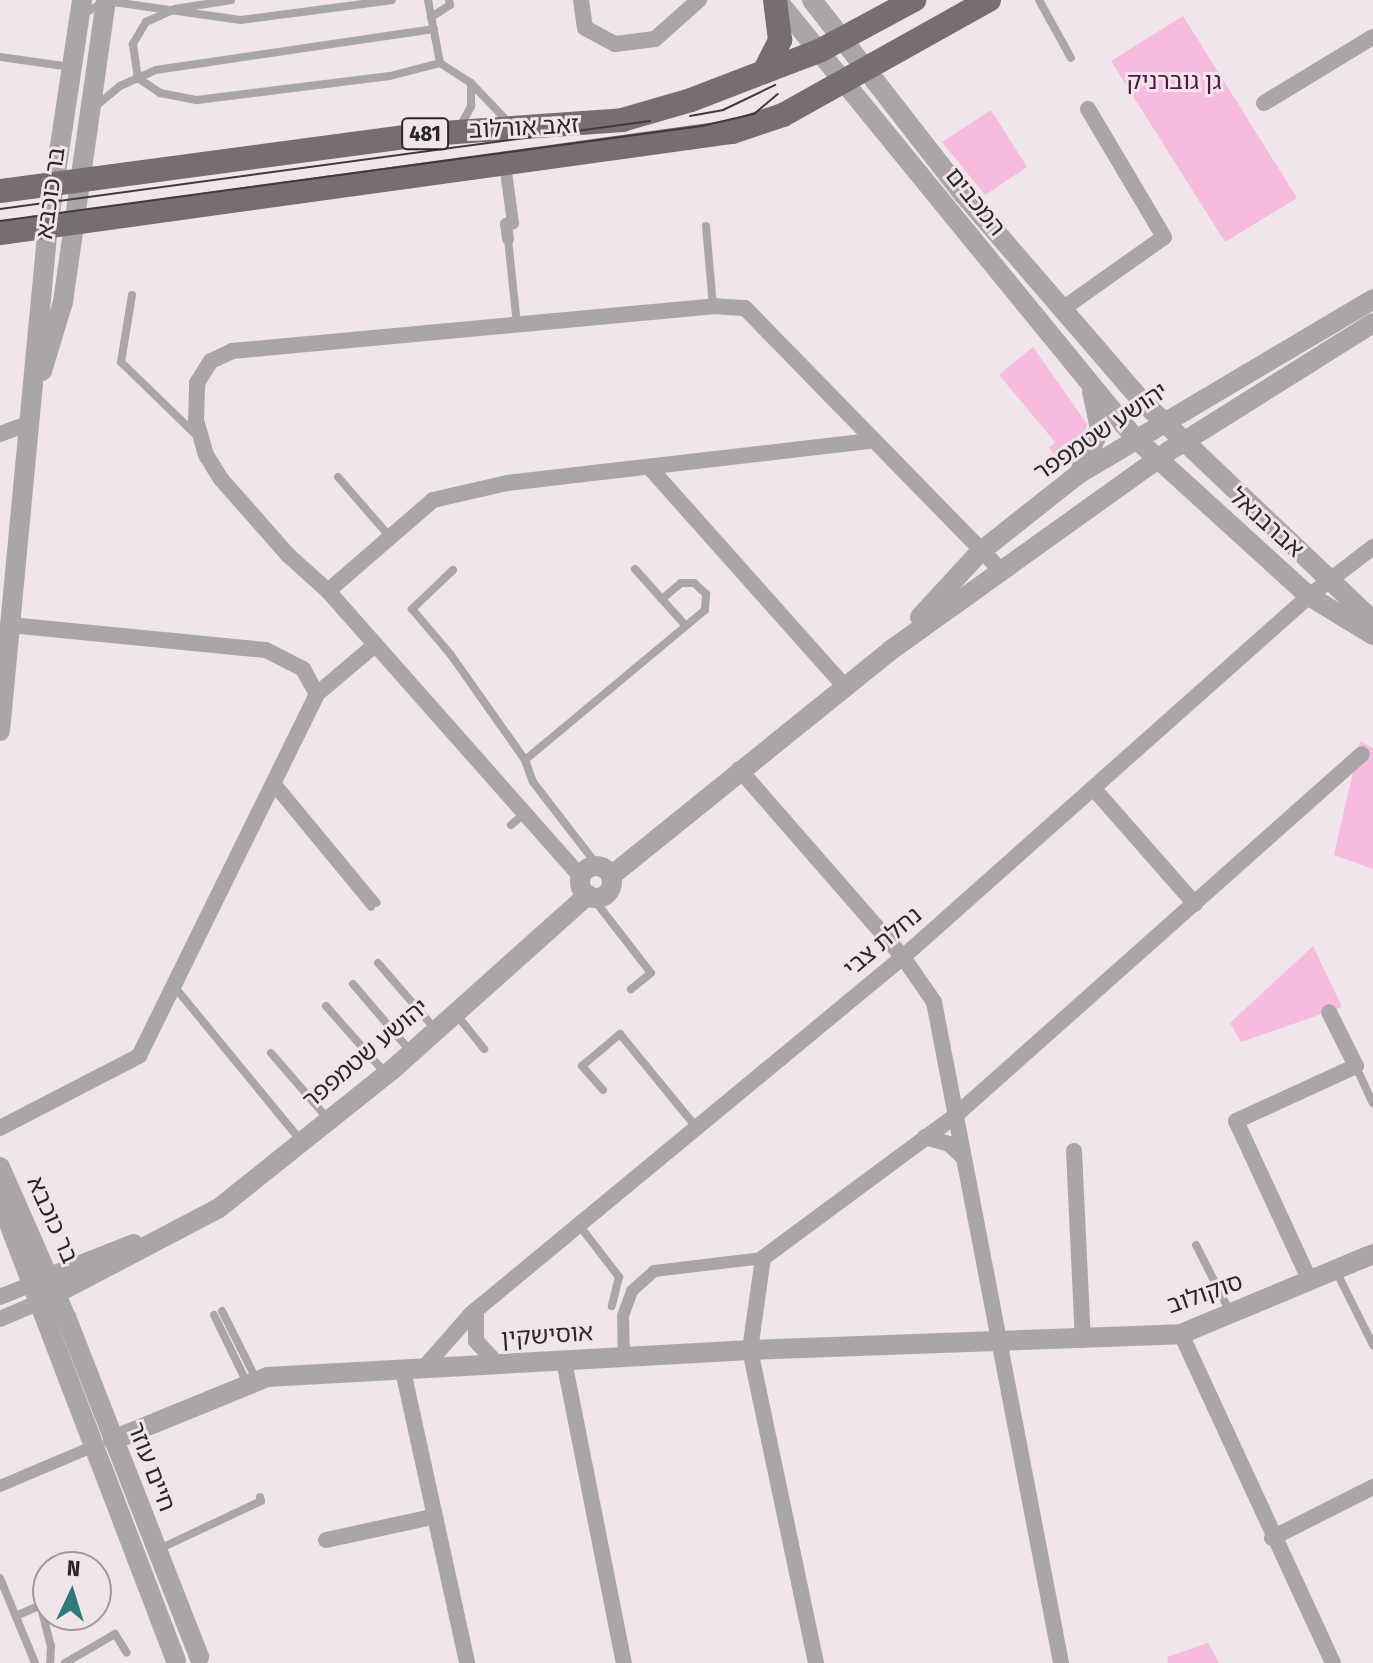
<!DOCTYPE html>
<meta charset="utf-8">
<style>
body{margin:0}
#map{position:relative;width:1373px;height:1663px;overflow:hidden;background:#efe5eb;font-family:"Fira Sans Condensed","Noto Sans Hebrew",sans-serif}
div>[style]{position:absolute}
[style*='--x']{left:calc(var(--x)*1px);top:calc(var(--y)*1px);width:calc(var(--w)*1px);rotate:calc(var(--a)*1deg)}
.green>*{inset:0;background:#f6bbde}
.service>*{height:8px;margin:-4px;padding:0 4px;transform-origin:4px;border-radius:4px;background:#aaa6a8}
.pedestrian>*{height:12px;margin:-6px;padding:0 6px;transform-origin:6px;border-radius:6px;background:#aaa6a8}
.minor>*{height:16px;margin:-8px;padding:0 8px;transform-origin:8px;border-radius:8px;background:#aaa6a8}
.tertiary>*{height:20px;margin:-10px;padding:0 10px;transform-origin:10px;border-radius:10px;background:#aaa6a8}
.tertiary>.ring{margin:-10px;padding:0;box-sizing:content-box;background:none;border:20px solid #aaa6a8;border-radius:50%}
.primary>*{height:24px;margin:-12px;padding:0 12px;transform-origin:12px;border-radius:12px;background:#766e73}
.tram>*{height:2px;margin:-1px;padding:0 1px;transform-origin:1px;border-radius:1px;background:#3f3a3c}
span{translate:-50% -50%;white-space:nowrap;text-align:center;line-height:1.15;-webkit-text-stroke:6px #efe5eb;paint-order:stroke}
.shield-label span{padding:2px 6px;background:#efe5eb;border:2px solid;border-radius:6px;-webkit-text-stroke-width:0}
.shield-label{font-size:22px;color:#2b2729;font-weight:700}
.park-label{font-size:24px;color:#581444}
.street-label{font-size:24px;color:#2b2729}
.north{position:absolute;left:32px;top:1551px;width:80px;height:80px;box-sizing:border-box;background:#efe5eb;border:2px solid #a1999d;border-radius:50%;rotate:4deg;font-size:22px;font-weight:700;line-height:32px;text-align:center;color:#2b2729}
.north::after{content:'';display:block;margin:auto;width:28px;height:36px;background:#317a7b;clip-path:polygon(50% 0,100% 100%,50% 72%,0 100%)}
</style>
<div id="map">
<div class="green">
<i style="clip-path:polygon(1183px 16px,1297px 198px,1225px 242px,1111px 61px)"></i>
<i style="clip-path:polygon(991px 110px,1027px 167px,985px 195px,942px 142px)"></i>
<i style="clip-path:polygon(1033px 347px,1087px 424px,1081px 444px,1060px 461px,1049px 448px,1055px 442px,999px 375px)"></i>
<i style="clip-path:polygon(1360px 741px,1373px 748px,1373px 869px,1334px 855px)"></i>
<i style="clip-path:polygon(1313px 946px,1342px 1007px,1241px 1042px,1230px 1023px)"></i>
<i style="clip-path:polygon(1208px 1643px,1219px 1663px,1168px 1663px,1167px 1657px)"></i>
</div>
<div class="service">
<i style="--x:231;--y:0;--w:57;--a:170.9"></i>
<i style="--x:175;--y:9;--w:32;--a:156"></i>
<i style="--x:146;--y:22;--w:26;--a:121"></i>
<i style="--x:133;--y:44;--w:34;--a:82"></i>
<i style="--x:138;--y:78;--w:27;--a:34"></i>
<i style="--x:160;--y:93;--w:38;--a:11"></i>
<i style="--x:197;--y:100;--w:194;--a:-7.1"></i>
<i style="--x:390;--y:76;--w:52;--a:-14.6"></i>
<i style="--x:428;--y:0;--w:64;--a:79.2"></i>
<i style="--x:440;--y:63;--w:37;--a:33"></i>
<i style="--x:471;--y:83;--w:58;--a:46.4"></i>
<i style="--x:1039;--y:0;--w:66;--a:61.1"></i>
<i style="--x:83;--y:14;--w:26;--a:-29"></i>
<i style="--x:106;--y:1;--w:136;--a:8"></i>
<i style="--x:241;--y:20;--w:152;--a:-7.5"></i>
<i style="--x:431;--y:17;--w:22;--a:-32"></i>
<i style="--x:450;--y:5;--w:5;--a:-101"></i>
<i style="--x:0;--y:57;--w:72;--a:8"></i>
<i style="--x:96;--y:106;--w:31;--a:-40"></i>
<i style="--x:120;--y:86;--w:39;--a:-24"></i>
<i style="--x:156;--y:70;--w:281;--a:-8.4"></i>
<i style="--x:460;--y:127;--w:24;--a:-62"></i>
<i style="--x:471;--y:106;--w:23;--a:-90"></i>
<i style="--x:706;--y:226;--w:80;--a:85"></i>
<i style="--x:508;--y:239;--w:86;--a:84"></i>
<i style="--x:132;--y:295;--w:68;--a:99.3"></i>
<i style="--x:121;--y:362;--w:105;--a:44.2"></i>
<i style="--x:338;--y:477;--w:79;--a:49.1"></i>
<i style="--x:635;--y:569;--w:76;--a:48.2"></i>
<i style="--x:453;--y:570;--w:57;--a:136.4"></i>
<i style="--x:412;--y:609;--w:60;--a:49.7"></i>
<i style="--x:451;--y:655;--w:128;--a:54.8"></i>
<i style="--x:525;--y:760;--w:23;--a:70"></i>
<i style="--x:533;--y:782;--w:106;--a:52.3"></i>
<i style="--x:525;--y:760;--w:234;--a:-39.8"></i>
<i style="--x:705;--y:610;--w:16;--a:-86"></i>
<i style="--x:706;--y:594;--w:16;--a:-137"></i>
<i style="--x:694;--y:583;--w:13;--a:180"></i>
<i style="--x:681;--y:583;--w:25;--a:140"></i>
<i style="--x:276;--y:781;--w:158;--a:50.4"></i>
<i style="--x:273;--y:788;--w:154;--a:50.5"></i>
<i style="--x:511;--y:825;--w:18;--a:-41"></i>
<i style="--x:592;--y:897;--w:96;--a:52.2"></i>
<i style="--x:651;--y:973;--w:26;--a:141"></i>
<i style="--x:378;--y:963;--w:89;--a:49.1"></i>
<i style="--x:353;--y:984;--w:89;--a:49.5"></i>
<i style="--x:173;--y:985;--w:202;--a:50.6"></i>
<i style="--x:326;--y:1006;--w:91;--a:48.6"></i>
<i style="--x:456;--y:1014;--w:45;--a:51.3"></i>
<i style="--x:271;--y:1053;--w:87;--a:49.2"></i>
<i style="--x:1356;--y:1067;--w:40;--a:65"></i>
<i style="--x:603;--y:1090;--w:32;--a:-131"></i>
<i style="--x:582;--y:1066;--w:50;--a:-40.1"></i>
<i style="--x:620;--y:1034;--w:120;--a:50.7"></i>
<i style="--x:579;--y:1225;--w:66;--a:52.4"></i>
<i style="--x:619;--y:1277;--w:30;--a:104"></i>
<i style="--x:1196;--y:1245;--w:77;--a:63.1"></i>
<i style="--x:1336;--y:1271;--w:83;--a:63.4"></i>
<i style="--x:222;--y:1311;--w:76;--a:63.4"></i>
<i style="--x:214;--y:1315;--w:76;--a:64.1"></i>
<i style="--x:157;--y:1550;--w:115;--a:-25.2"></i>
<i style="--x:261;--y:1501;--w:4;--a:-104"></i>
<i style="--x:0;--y:1578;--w:92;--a:67.6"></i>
<i style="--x:42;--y:1611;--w:36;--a:76"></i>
<i style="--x:51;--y:1646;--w:17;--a:93"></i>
<i style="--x:16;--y:1616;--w:35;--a:-24"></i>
<i style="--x:65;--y:1663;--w:58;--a:-30.1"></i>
<i style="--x:115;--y:1634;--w:22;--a:58"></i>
</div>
<div class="pedestrian">
<i style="--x:505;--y:164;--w:60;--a:82.3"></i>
<i style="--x:513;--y:223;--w:7;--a:172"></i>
<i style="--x:506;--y:224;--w:15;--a:82"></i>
<i style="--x:624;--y:1357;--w:41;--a:-91.4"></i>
<i style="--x:623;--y:1316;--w:27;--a:-70"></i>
<i style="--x:632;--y:1291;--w:30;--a:-42"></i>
<i style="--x:654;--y:1271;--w:110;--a:-6.8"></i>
<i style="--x:0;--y:1486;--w:100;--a:-23"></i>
</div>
<div class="minor">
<i style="--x:581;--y:0;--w:28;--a:82"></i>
<i style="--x:585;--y:28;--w:34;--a:28"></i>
<i style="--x:615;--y:44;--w:40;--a:-7.1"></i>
<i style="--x:655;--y:39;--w:59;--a:-41.6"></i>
<i style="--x:1264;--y:103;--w:127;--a:-31.2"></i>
<i style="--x:1061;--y:310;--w:126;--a:-35.3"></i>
<i style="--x:1164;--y:237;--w:149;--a:-120.7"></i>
<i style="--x:0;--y:434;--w:32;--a:-20"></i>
<i style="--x:650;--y:468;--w:292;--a:48.3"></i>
<i style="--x:328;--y:591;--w:139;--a:-40.9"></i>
<i style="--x:433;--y:500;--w:76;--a:-12.9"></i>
<i style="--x:507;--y:483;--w:364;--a:-6.6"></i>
<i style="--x:10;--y:625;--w:257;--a:5.6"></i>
<i style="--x:266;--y:650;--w:42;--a:27.2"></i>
<i style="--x:303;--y:669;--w:29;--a:61"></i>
<i style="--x:739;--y:769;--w:249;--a:48.9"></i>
<i style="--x:903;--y:957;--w:55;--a:55.4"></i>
<i style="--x:934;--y:1002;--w:673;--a:79.12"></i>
<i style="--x:1094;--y:789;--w:153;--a:48.7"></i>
<i style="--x:581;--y:877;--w:382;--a:-131.5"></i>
<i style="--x:328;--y:591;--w:54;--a:-138"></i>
<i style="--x:288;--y:555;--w:101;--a:-131.4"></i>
<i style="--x:221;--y:479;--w:28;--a:-122"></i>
<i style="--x:206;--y:455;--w:37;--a:-106"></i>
<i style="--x:196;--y:419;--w:36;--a:-88"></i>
<i style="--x:197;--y:383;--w:26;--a:-58"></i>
<i style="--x:211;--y:361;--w:23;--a:-25"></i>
<i style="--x:232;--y:351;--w:483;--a:-5.3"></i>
<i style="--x:713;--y:306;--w:32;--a:4"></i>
<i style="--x:745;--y:308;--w:366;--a:45.7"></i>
<i style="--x:0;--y:1128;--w:157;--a:-27.4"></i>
<i style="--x:139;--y:1056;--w:403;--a:-63.8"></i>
<i style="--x:317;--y:694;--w:76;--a:-40.2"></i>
<i style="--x:925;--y:1137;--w:25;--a:16"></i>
<i style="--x:949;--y:1144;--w:19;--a:43"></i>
<i style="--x:1074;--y:1151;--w:189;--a:87.3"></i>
<i style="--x:1310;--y:1281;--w:176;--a:-114.8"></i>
<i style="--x:1236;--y:1121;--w:132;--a:-24.6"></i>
<i style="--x:1356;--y:1066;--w:60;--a:-116.6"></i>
<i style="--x:0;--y:1297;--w:35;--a:-22"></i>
<i style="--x:476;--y:1310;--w:31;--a:90"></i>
<i style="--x:476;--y:1341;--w:33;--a:47"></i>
<i style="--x:0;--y:1319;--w:43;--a:-23"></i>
<i style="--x:1181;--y:1334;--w:362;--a:65.2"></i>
<i style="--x:564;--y:1361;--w:308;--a:78.8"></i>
<i style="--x:422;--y:1370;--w:74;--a:-48.8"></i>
<i style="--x:471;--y:1314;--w:560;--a:-39.57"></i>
<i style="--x:903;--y:957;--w:543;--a:-41.64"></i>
<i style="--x:1309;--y:596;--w:81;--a:-37.4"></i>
<i style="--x:403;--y:1371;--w:299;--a:77.6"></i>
<i style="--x:1272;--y:1538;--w:113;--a:-26.8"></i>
<i style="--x:326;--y:1540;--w:108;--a:-12.2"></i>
<i style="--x:816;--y:1663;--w:320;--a:-101.9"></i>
<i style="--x:750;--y:1350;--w:93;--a:-82"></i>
<i style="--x:763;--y:1258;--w:240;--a:-36.5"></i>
<i style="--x:956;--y:1115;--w:543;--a:-41.64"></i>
</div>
<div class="tertiary">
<i style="--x:777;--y:0;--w:564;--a:50.75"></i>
<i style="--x:1134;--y:437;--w:236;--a:42.3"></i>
<i style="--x:1309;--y:596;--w:75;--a:31.4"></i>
<i style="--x:812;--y:0;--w:247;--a:52.1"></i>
<i style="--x:964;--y:195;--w:271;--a:49.2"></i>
<i style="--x:1141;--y:400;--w:320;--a:43.6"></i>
<i style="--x:42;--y:371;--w:72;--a:-73.1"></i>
<i style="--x:63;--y:302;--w:305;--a:-81.9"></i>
<i style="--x:1081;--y:469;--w:44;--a:-64.6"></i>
<i style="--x:1100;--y:429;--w:39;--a:-102"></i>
<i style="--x:920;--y:617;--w:88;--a:-47.3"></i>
<i style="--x:980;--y:552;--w:124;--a:-38.4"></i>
<i style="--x:1077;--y:475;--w:344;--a:-30.7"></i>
<i style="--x:0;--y:731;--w:508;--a:-84.58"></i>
<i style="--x:48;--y:225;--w:228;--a:-81.4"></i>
<i class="ring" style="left:580px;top:866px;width:12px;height:12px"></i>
<i style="--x:611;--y:876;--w:360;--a:-38.9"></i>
<i style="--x:891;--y:650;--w:342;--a:-35.6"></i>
<i style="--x:1169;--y:451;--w:241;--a:-32.1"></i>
<i style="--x:0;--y:1167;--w:164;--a:66.3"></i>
<i style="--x:66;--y:1317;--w:365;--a:68.6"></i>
<i style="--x:0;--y:1200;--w:493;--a:69.1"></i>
<i style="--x:37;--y:1282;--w:104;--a:-21.4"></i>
<i style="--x:40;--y:1302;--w:202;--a:-27.7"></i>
<i style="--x:219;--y:1208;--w:221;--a:-38.6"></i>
<i style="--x:392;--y:1070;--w:263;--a:-41.8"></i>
<i style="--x:113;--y:1440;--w:166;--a:-22.2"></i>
<i style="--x:267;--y:1377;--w:484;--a:-3.2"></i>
<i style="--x:750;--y:1350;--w:431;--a:-2.1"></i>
<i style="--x:1181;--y:1334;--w:208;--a:-22.6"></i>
</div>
<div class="primary">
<i style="--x:764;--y:72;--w:36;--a:-63"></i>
<i style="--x:780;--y:40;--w:40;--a:-97.1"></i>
<i style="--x:0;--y:191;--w:433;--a:-7.6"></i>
<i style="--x:429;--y:134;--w:194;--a:-4.1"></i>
<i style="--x:622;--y:120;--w:72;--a:-16.2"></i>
<i style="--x:691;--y:100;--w:139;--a:-21"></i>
<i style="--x:821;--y:50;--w:106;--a:-28.3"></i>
<i style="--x:0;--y:233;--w:739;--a:-7.86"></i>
<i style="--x:732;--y:132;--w:54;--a:-18.4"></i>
<i style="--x:783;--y:115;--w:236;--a:-29.2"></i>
</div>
<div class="tram">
<i style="--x:690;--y:116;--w:34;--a:-10"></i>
<i style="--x:723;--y:110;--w:58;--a:-25.7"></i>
<i style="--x:0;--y:209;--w:656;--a:-7.71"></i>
<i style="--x:0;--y:221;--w:708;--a:-7.71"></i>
<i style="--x:702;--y:126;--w:53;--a:-13"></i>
<i style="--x:754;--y:114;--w:31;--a:-40"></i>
</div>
<div class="shield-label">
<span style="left:425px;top:134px">481</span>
</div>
<div class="park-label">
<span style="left:1174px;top:82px">גן גוברניק</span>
</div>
<div class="street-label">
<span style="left:524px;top:128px;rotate:-3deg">זאב אורלוב</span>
<span style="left:51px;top:193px;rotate:-82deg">בר כוכבא</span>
<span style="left:975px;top:202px;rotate:51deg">המכבים</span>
<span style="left:1101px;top:432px;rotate:-34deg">יהושע שטמפפר</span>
<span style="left:1266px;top:523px;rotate:42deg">אברבנאל</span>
<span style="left:883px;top:942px;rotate:-40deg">נחלת צבי</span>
<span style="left:366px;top:1054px;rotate:-40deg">יהושע שטמפפר</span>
<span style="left:52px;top:1220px;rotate:66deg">בר כוכבא</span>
<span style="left:1205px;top:1294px;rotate:-19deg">סוקולוב</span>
<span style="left:547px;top:1336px;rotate:-4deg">אוסישקין</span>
<span style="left:151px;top:1467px;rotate:69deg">חיים עוזר</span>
</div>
<div class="north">N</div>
</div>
